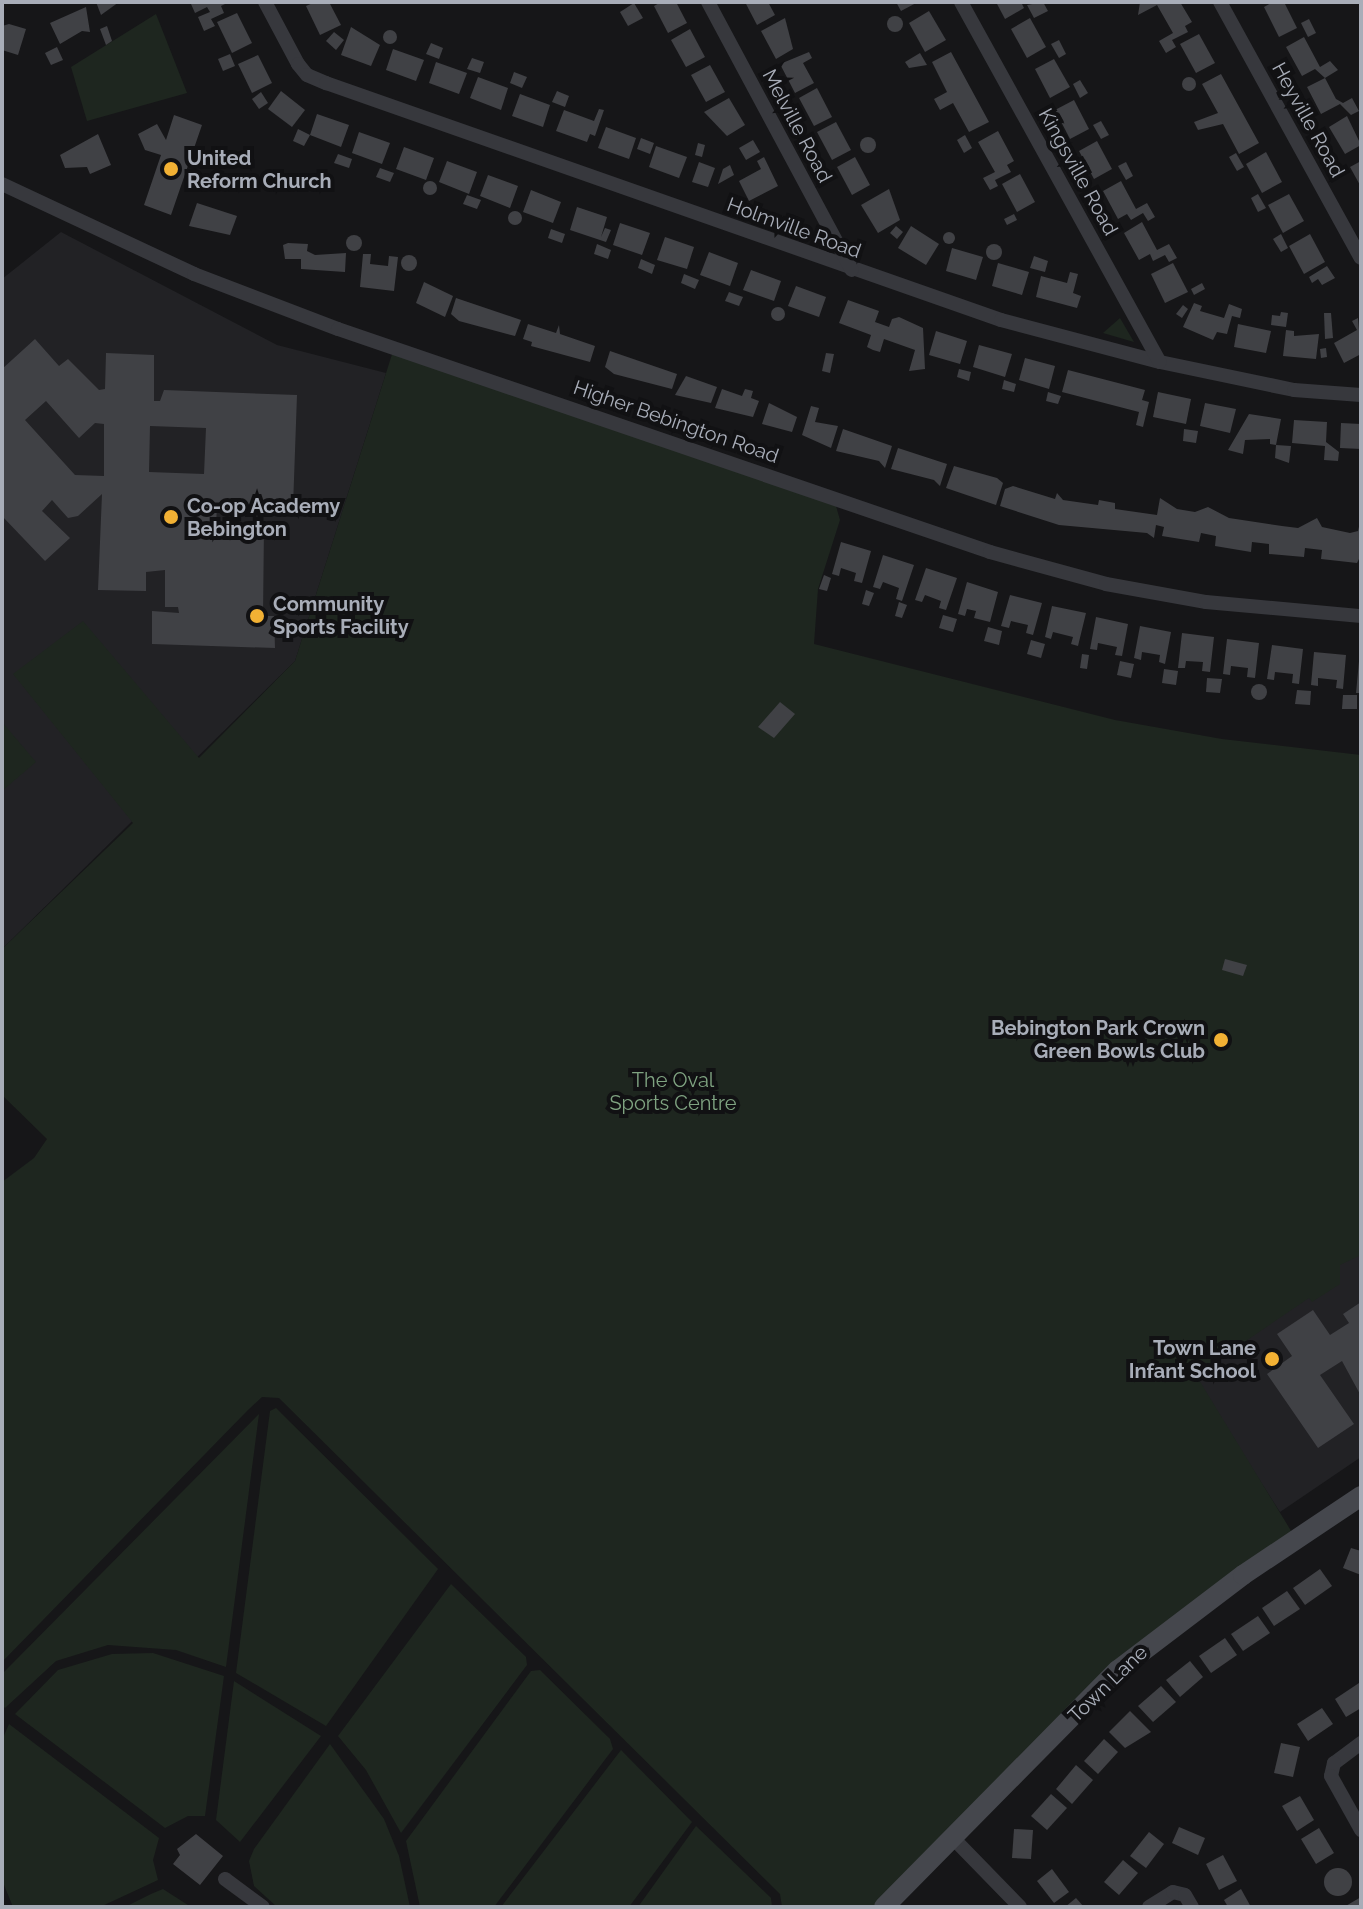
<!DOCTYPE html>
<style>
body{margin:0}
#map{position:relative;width:1363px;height:1909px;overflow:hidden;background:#161618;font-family:Raleway,sans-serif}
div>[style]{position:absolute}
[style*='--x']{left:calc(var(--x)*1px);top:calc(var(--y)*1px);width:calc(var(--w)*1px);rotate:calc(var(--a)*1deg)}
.built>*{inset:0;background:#222225}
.green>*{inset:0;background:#1e261f}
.building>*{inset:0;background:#404145}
.round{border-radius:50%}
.street>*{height:14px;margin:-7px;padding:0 7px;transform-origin:7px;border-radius:7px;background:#37383d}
.secondary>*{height:20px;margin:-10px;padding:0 10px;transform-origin:10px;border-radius:10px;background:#45474d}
.dots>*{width:22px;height:22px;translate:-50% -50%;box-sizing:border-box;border:4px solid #111113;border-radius:50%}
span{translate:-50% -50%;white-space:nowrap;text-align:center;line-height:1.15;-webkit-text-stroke:8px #111113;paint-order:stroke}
.street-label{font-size:20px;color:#a8adb8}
.poi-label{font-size:20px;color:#a8adb8;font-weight:700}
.left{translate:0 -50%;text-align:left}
.right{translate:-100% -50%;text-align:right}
.park-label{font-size:20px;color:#7fa381}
.frame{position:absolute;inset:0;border:4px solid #a8adb8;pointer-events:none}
</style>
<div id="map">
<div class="built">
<i style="clip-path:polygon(61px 232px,277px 345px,386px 373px,295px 661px,2px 949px,2px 279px)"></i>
<i style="clip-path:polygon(1361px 1137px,1361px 1457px,1280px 1512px,1119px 1261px)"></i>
</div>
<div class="green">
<i style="clip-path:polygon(156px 14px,187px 93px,87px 121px,71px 67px)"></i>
<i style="clip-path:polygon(1120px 318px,1134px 342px,1103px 333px)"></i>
<i style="clip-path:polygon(394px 348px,834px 499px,840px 520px,818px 589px,814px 644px,1115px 720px,1222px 739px,1361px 755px,1361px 1255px,1340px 1265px,1340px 1284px,1312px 1302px,1309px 1298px,1196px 1375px,1296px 1539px,1158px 1636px,884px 1907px,782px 1907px,780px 1894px,279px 1398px,262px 1397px,248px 1410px,2px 1662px,2px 1182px,34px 1158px,47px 1139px,2px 1095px,2px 949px,133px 823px,13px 674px,83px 621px,199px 758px,295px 661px)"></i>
<i style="clip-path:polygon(2px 722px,36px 762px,2px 791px)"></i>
<i style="clip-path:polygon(276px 1408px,438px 1569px,326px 1726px,236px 1673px,270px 1411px)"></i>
<i style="clip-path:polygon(259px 1414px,226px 1667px,176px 1650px,108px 1645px,56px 1661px,5px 1708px,2px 1705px,2px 1674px)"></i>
<i style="clip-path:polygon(451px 1584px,526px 1657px,527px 1665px,401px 1833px,366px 1770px,338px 1736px)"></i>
<i style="clip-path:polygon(153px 1653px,224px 1676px,205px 1816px,188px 1816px,165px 1828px,15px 1714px,58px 1670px,112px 1654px)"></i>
<i style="clip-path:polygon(540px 1670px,610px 1739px,613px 1749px,494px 1907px,420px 1907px,406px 1841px,531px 1671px)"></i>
<i style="clip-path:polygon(234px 1681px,321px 1736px,240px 1842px,216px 1820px)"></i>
<i style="clip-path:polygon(9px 1724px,159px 1838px,153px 1860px,158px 1880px,100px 1907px,13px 1907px,2px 1880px,2px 1740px)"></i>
<i style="clip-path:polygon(330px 1744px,384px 1819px,399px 1856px,410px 1907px,277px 1907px,254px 1886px,249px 1861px,254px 1849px)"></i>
<i style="clip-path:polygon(621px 1750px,692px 1822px,629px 1907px,501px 1907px)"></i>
<i style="clip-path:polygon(696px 1826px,771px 1898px,772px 1907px,638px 1907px)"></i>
<i style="clip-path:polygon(163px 1889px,191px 1907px,125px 1907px,151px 1894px)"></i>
</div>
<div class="building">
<i style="clip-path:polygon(96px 2px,119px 2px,101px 15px)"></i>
<i style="clip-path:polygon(195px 2px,229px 2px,221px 6px,224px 13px,211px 19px,215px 26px,204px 31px,198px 17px,210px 12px,207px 7px,195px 13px,191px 4px)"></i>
<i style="clip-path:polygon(315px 2px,329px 2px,341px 25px,320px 35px,306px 6px)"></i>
<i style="clip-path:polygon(661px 2px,676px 2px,687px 23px,668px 33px,654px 6px)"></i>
<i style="clip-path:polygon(745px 2px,768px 2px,775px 15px,757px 25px)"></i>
<i style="clip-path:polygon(896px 2px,918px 2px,901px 11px)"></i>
<i style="clip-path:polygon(996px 2px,1021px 2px,1024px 8px,1005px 19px)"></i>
<i style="clip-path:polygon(1043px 2px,1048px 11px,1034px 18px,1027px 5px)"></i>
<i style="clip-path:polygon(1140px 2px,1180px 2px,1192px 22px,1185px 26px,1188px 32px,1172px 40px,1176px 47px,1166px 53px,1159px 41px,1173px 33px,1157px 5px,1138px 15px)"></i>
<i style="clip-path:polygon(1273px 2px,1284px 2px,1297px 28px,1279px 37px,1264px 7px)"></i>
<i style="clip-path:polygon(634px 3px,643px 18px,628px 26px,620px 12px)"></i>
<i style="clip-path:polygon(86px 7px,90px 32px,82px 31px,60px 44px,50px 23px)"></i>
<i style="clip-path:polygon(929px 11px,946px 40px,925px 52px,909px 23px)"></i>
<i style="clip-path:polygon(237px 13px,252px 43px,232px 53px,217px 22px)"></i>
<i class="round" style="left:887px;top:16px;width:16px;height:16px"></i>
<i style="clip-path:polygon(785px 18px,793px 49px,776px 59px,761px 31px)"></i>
<i style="clip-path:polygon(1030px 18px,1046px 47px,1027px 58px,1011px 29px)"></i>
<i style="clip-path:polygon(1309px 19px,1316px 33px,1308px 37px,1301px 23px)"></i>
<i style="clip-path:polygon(9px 24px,26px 29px,18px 55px,2px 50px,2px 26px)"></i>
<i style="clip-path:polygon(107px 26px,112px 41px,106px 45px,100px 29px)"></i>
<i style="clip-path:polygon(351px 27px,380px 45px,371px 66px,341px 55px)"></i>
<i style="clip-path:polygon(690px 29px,705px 57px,686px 67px,671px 40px)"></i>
<i class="round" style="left:383px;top:30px;width:14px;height:14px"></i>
<i style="clip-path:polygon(334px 32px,344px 40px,336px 50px,326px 41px)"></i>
<i style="clip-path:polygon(1199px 34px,1215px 63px,1196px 73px,1180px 44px)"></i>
<i style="clip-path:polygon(1304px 37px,1320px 67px,1330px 61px,1338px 70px,1325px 78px,1315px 69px,1302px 76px,1286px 47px)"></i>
<i style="clip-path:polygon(1059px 40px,1066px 54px,1059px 58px,1051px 44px)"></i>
<i style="clip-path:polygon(431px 43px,443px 48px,439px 59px,426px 54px)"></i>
<i style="clip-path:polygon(57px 47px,63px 60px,51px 65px,45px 53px)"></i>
<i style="clip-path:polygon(393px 49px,424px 60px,416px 81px,386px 70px)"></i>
<i style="clip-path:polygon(809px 52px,812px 58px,803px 63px,814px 83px,795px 93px,780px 64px)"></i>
<i style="clip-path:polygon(951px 52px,989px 122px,969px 132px,953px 103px,940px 110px,934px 99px,947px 92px,932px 62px)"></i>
<i style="clip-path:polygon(920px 53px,927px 65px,909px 68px,905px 62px)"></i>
<i style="clip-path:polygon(230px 54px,235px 66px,223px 71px,218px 59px)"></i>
<i style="clip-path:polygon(258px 55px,272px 83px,252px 93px,238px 64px)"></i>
<i style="clip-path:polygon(472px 58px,484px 62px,480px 73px,467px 69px)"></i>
<i style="clip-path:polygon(1054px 59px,1070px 87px,1050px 98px,1035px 69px)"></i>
<i style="clip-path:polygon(436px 62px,467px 73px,459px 94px,429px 83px)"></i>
<i style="clip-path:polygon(710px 65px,725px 92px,706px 102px,691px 75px)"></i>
<i style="clip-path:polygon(514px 72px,527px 77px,522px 88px,510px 83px)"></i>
<i style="clip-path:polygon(1221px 74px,1259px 143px,1239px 154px,1223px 124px,1198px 130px,1194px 122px,1218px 113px,1202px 84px)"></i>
<i class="round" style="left:1182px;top:77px;width:14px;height:14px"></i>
<i style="clip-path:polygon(478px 77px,508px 88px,501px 110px,470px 98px)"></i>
<i style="clip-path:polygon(1325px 78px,1336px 99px,1343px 103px,1352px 98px,1359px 111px,1351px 115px,1340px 104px,1321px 114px,1307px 87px)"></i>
<i style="clip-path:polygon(1080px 80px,1088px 93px,1080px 98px,1073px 84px)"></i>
<i style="clip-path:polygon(817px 88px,832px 117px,814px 126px,799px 98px)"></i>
<i style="clip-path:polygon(281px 91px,305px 110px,292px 127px,268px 109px)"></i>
<i style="clip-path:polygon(557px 91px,569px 96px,565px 107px,552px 102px)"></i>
<i style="clip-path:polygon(261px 92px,268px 103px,259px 109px,252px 99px)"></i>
<i style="clip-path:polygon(520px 94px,550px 105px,543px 127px,512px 116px)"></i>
<i style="clip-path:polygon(729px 98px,745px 125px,727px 136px,704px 112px)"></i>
<i style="clip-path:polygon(1074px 100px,1089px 129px,1070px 139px,1055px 110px)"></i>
<i style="clip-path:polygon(599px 109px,604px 110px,595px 136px,590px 134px,587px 142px,556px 131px,564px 110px,594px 121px)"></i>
<i style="clip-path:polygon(317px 114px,349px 125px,341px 147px,310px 135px)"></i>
<i style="clip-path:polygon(174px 115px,202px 125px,171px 215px,144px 205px,161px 155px,145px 150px,138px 134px,157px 124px,166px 140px)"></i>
<i style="clip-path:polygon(1347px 116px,1361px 145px,1345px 154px,1329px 127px)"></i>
<i style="clip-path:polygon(1101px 121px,1109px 135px,1101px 139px,1093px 125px)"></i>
<i style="clip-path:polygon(836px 122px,851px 150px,832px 160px,817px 132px)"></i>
<i style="clip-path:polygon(606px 127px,636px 138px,629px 159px,598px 148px)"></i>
<i style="clip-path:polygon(298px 129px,310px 135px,304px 146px,293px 141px)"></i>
<i style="clip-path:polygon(998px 131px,1014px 161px,1007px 165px,1011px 172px,995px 180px,998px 186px,990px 190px,983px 178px,995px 172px,978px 142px)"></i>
<i style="clip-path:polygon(359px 132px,390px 143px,382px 164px,352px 153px)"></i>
<i style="clip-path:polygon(98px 134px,111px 165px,90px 174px,87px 167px,65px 168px,60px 155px)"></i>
<i style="clip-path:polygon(965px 135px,972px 148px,964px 153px,957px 140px)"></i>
<i class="round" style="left:860px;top:137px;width:16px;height:16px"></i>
<i style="clip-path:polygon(641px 138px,654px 143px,650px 154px,637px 149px)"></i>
<i style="clip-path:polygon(753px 140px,760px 152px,746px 160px,739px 148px)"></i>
<i style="clip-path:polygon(1097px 141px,1112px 169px,1094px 179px,1079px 151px)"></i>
<i style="clip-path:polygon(698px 143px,705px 145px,702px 157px,695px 155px)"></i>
<i style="clip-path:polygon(656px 146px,687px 157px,679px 178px,649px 167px)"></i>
<i style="clip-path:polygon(404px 147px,434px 158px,426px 180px,396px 169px)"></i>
<i style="clip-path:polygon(1266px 152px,1282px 182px,1262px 193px,1246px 164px)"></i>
<i style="clip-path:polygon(1236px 153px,1244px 167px,1237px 171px,1229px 157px)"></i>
<i style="clip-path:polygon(338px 154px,352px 159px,349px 168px,334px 163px)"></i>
<i style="clip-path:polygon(764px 157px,778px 186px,749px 201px,739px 181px,761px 169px,757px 161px)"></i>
<i style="clip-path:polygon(855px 157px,870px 185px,852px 195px,837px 167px)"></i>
<i style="clip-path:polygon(447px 161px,477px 172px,469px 194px,439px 182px)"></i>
<i style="clip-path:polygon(1361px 161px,1361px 187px,1350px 167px)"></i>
<i style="clip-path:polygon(699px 162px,715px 168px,708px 187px,692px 182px)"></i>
<i style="clip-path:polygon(1126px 162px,1133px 176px,1126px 180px,1118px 166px)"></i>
<i style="clip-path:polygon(730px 165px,734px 175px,718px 184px,723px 169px)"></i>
<i style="clip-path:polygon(380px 168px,394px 173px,390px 182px,376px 177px)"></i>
<i style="clip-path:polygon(1020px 174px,1035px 202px,1017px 212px,1002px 184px)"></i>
<i style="clip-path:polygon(488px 175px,518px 186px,510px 208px,480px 196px)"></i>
<i style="clip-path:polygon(1121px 181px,1136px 209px,1147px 203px,1155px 217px,1148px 221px,1143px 213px,1131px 220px,1127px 214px,1118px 219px,1103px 191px)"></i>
<i class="round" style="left:423px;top:181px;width:14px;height:14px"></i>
<i style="clip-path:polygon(889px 189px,900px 220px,878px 233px,861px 205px)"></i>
<i style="clip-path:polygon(531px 190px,561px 202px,553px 223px,523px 212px)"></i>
<i style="clip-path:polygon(1258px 194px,1266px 208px,1258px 212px,1251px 198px)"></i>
<i style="clip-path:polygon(1289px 194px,1304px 221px,1283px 233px,1268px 205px)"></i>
<i style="clip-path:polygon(467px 195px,481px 200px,477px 209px,463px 204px)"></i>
<i style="clip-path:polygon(197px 203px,237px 216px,230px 235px,189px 226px)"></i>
<i style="clip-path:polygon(577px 207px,607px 217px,601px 237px,605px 228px,611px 230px,606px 242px,570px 230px)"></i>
<i class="round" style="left:508px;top:211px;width:14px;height:14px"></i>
<i style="clip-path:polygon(1014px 214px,1017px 220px,1007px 225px,1004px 219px)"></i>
<i style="clip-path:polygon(1142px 222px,1157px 250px,1169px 244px,1177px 258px,1169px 262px,1165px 255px,1153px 261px,1150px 254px,1139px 260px,1124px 233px)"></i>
<i style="clip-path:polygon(620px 223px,650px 233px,642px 255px,613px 245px)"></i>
<i style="clip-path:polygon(896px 226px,903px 232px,897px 239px,890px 233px)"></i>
<i style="clip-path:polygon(911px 226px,939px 244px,926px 265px,898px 248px)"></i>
<i style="clip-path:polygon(551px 229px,565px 234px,562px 243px,548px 238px)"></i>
<i class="round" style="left:943px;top:232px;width:12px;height:12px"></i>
<i style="clip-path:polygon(1281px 234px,1288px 248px,1281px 252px,1273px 239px)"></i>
<i style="clip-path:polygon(1310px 234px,1325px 262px,1304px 274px,1289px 246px)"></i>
<i class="round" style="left:346px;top:235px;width:16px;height:16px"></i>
<i style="clip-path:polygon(665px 237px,694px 247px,687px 269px,657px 260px)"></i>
<i style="clip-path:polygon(288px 243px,308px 244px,307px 251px,315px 255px,346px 253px,345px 272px,301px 269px,301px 259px,285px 259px,283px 245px)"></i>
<i style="clip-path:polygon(597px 244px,611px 250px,608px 259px,594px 254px)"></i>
<i class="round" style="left:986px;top:244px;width:16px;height:16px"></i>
<i style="clip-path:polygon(952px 248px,983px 257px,976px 280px,946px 271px)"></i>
<i style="clip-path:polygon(709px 252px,738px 263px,730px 286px,700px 275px)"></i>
<i style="clip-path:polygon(363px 254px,371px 254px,370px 264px,388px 266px,389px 256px,398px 257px,394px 291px,360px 287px)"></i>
<i class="round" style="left:401px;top:255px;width:16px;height:16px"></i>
<i style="clip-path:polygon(1034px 256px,1048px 261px,1045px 272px,1030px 268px)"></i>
<i style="clip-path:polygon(641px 259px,655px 265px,652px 274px,638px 268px)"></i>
<i style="clip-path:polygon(998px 263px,1029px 272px,1022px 295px,992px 286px)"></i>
<i style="clip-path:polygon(1173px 263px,1188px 292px,1165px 303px,1151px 274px)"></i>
<i style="clip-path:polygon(1327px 266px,1335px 278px,1322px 285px,1318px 279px,1312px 283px,1309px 277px)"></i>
<i style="clip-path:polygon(751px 270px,781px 281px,774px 301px,743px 290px)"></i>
<i style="clip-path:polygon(1070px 272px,1078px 274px,1073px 293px,1081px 296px,1077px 308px,1036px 297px,1041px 276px,1067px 283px)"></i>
<i style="clip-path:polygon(684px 274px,699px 280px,695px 289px,681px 283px)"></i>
<i style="clip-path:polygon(424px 282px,453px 296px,445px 317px,416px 303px)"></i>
<i style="clip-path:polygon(1202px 283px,1205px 289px,1194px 295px,1191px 289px)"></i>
<i style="clip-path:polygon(796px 286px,826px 297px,819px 317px,788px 306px)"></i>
<i style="clip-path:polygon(729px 292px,743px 297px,739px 306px,725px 301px)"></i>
<i style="clip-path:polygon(456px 298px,521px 320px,515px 336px,459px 321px,451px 314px)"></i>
<i style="clip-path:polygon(848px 300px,879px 311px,875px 322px,889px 327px,892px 319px,899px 317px,923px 328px,925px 369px,909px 371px,915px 350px,884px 339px,880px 352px,873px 350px,867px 347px,871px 335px,839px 323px)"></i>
<i style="clip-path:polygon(1194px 303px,1202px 306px,1200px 311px,1224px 318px,1229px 304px,1242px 309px,1240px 318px,1232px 316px,1227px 334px,1217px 332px,1213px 340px,1183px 327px)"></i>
<i style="clip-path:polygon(1183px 305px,1188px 309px,1182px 318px,1176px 314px)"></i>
<i class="round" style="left:771px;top:307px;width:14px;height:14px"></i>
<i style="clip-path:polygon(1281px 312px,1288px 313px,1286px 327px,1271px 325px,1272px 315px,1280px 316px)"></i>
<i style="clip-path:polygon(1324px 313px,1331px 313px,1333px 338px,1325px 339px)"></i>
<i style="clip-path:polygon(1358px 318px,1361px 354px,1344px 363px,1334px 343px,1357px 330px,1352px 321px)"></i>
<i style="clip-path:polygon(528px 324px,556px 333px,559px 325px,560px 334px,595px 346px,590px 362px,531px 346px,532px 342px,523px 339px)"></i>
<i style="clip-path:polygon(1238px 324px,1271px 331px,1266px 353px,1234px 347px)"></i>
<i style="clip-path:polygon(1286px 330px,1294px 331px,1294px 336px,1319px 334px,1316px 359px,1283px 356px)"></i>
<i style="clip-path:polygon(936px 331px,967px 341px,960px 364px,929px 355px)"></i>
<i style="clip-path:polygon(evenodd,35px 339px,59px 366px,68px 359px,99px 390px,105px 389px,106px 353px,154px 355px,154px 401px,160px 401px,164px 390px,297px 395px,293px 507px,217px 506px,216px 525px,264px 526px,263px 616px,274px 616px,275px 648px,152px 644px,152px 611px,179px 613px,178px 607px,165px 607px,165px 570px,146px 572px,146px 591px,98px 590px,102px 494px,78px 516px,68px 518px,52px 500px,42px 511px,70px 538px,45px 561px,2px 516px,2px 369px,35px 339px,46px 401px,79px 438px,95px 423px,104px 424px,104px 476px,75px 475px,25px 420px,46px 401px,35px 339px,150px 426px,206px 428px,204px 474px,149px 472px,150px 426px)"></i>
<i style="clip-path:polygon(979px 345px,1012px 354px,1005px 377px,973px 367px)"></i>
<i style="clip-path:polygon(1326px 348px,1327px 357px,1321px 358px,1320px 349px)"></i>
<i style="clip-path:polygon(610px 351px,677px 374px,672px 389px,614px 374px,605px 367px)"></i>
<i style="clip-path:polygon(826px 353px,834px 354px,830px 373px,822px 371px)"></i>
<i style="clip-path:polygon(1025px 358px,1055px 366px,1049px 389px,1019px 380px)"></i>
<i style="clip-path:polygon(959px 369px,971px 372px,969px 381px,957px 377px)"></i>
<i style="clip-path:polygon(1068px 370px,1145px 390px,1142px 400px,1149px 402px,1143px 427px,1136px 425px,1139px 412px,1062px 392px)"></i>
<i style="clip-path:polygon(686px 376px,717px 387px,711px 403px,675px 395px)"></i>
<i style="clip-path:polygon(1004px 380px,1016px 384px,1014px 392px,1002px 389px)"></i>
<i style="clip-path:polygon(722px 389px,742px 396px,745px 389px,753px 391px,751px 398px,759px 401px,753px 417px,715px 408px)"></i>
<i style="clip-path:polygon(1048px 392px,1061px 396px,1058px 404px,1046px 401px)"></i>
<i style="clip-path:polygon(1158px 392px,1191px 399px,1186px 424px,1153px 417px)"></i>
<i style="clip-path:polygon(769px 403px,797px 417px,792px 432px,762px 424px)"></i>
<i style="clip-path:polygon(1205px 403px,1236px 409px,1230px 433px,1200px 426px)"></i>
<i style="clip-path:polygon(811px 406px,819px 408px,815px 422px,838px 426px,831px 448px,802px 435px)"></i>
<i style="clip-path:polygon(1249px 414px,1281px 419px,1276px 445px,1291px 446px,1289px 463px,1275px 458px,1276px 445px,1270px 444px,1270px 439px,1245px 440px,1243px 454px,1228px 450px)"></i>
<i style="clip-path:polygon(1294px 420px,1327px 422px,1326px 442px,1339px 452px,1338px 461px,1324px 460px,1325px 446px,1292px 443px)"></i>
<i style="clip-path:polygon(1341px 423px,1361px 424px,1361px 449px,1340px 448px)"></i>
<i style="clip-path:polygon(843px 429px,892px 446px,885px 468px,879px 461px,836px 451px)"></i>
<i style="clip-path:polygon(1184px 429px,1198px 431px,1196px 443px,1183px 441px)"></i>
<i style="clip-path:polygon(898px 448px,947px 464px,940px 486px,934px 480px,891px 469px)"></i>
<i style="clip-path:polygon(954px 466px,997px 478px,1003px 483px,996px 505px,946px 488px)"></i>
<i style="clip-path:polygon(1013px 486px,1055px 499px,1057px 493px,1063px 500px,1098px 505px,1099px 500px,1115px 503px,1115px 509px,1157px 515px,1160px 498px,1177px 509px,1195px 512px,1208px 507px,1229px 518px,1282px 526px,1298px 528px,1317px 518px,1322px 527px,1350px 533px,1358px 531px,1361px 518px,1361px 555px,1357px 563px,1321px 559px,1322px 550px,1305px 548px,1304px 557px,1269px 554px,1269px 544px,1252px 542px,1251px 552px,1215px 546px,1216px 536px,1201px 533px,1199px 542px,1162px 536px,1164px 527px,1156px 525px,1154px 538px,1147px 533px,1059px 525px,1000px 506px,1005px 489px)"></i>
<i style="clip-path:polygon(841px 542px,871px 551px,862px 583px,854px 581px,856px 573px,841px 568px,839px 576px,832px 574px)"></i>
<i style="clip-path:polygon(883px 555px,914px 565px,902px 601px,896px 599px,899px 588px,883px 582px,880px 589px,873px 587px)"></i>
<i style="clip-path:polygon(926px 568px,957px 578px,946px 610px,939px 608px,941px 601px,925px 595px,922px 602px,915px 600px)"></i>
<i style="clip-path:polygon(824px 575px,831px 578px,827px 591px,819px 589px)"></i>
<i style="clip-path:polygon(967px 582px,998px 592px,990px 622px,974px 618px,976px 611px,967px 609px,965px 616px,958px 614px)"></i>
<i style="clip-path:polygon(866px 590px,874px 593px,869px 606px,862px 604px)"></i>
<i style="clip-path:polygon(1010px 595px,1042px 603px,1033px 635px,1026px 633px,1028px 625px,1011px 621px,1009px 628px,1001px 626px)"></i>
<i style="clip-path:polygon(899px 602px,907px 605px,902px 618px,895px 616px)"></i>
<i style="clip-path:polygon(1052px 606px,1086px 613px,1078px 646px,1071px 644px,1073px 637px,1053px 632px,1051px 639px,1045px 637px)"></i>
<i style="clip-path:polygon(943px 615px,957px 619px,953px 632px,939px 628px)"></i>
<i style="clip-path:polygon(1096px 617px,1128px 624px,1122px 656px,1115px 655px,1117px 647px,1098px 643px,1097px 650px,1090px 649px)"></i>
<i style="clip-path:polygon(1140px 626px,1171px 632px,1165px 664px,1159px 662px,1160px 655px,1142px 652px,1141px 660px,1134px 658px)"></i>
<i style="clip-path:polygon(988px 627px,1002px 631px,999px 645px,984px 641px)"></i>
<i style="clip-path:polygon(1182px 633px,1214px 637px,1210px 672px,1202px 671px,1203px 662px,1186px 661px,1185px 668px,1178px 668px)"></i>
<i style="clip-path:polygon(1227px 639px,1259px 643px,1255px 678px,1247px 677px,1248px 668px,1231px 666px,1230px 675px,1223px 674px)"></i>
<i style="clip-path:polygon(1031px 640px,1045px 644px,1041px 658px,1027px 654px)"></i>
<i style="clip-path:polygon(1272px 645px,1303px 649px,1299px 684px,1292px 683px,1293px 674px,1275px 672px,1274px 680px,1267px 679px)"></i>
<i style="clip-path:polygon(1314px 652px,1346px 655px,1343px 689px,1336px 688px,1337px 680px,1318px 678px,1318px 686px,1311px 685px)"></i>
<i style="clip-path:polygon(1082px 654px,1089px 655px,1087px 669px,1080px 668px)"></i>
<i style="clip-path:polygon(1120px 661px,1134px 664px,1131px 678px,1117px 675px)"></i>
<i style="clip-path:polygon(1359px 661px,1361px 661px,1361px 693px,1356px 693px)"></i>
<i style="clip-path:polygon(1164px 669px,1178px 671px,1176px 685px,1162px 683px)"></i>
<i style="clip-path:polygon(1207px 678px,1222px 679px,1220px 693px,1206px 692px)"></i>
<i class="round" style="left:1251px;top:684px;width:16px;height:16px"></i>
<i style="clip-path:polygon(1297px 690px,1311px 691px,1310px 705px,1295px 704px)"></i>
<i style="clip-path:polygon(1343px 695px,1357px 695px,1357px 709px,1342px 709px)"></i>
<i style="clip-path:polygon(780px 702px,795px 714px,774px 738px,758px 727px)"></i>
<i style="clip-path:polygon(1225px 959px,1247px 965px,1243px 976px,1222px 970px)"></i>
<i style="clip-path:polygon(1361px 1302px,1361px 1396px,1342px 1361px,1320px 1375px,1354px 1424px,1318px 1448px,1267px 1374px,1292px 1356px,1277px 1334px,1313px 1310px,1330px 1335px,1349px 1323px,1343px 1314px)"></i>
<i style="clip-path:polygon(1351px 1548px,1361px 1551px,1361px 1575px,1343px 1568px)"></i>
<i style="clip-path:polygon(1320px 1569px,1332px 1586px,1305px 1605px,1293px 1588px)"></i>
<i style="clip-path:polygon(1287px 1591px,1300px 1609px,1274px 1626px,1262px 1608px)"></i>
<i style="clip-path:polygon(1258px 1616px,1270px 1633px,1243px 1651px,1231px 1634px)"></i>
<i style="clip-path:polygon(1225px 1638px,1237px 1655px,1211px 1673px,1199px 1656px)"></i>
<i style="clip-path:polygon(1190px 1661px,1203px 1677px,1180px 1697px,1166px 1680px)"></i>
<i style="clip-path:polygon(1359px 1683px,1361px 1708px,1346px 1717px,1335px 1699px)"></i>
<i style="clip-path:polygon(1161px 1686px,1176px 1702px,1153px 1722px,1138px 1706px)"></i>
<i style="clip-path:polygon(1322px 1708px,1333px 1724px,1308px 1741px,1297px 1724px)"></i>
<i style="clip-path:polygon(1130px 1711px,1151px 1732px,1125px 1748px,1109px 1732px)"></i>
<i style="clip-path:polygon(1104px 1739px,1118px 1752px,1098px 1774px,1084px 1761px)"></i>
<i style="clip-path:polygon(1281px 1743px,1300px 1747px,1293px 1777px,1274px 1773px)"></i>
<i style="clip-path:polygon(1076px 1765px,1093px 1780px,1072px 1804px,1056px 1789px)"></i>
<i style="clip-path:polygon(1051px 1794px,1067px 1808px,1047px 1830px,1031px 1816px)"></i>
<i style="clip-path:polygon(1300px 1796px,1314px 1820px,1297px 1831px,1282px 1806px)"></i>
<i style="clip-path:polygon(1179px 1827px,1205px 1838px,1198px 1855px,1172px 1843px)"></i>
<i style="clip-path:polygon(1319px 1828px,1334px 1853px,1316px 1864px,1301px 1839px)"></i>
<i style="clip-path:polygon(1014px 1829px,1033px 1830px,1031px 1859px,1012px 1858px)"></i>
<i style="clip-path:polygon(1149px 1832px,1164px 1844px,1146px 1868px,1130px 1856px)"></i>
<i style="clip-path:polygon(196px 1834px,223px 1856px,200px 1885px,173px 1864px,180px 1855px,177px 1849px)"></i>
<i style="clip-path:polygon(1223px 1855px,1237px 1881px,1219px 1890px,1206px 1864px)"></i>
<i style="clip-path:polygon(1123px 1860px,1138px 1873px,1119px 1895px,1104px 1882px)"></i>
<i class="round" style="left:1324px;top:1868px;width:28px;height:28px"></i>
<i style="clip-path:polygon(1052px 1869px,1069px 1892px,1054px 1903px,1037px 1881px)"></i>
<i style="clip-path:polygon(1241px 1889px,1251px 1907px,1228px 1907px,1224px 1900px)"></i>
<i style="clip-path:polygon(1361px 1897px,1361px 1907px,1344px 1907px)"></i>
<i style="clip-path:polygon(1076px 1898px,1084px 1907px,1065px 1907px)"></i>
</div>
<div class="street">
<i style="--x:265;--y:2;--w:70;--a:62"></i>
<i style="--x:298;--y:64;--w:14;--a:51"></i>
<i style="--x:307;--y:75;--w:21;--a:23"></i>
<i style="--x:326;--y:83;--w:715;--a:19.35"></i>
<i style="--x:1001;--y:320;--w:164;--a:14.8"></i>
<i style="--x:1160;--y:362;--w:137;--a:11.8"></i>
<i style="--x:1294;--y:390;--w:67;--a:4.3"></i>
<i style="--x:708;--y:2;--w:304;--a:61.8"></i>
<i style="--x:961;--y:2;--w:411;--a:61.1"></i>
<i style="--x:1220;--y:2;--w:292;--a:61.2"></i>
<i style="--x:2;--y:184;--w:212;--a:25.1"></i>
<i style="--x:194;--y:274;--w:154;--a:20.9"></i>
<i style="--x:338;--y:329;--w:689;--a:18.88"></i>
<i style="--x:990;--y:552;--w:120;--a:15.4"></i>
<i style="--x:1106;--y:584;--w:102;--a:10.2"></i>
<i style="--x:1206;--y:602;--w:156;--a:5.2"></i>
<i style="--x:1361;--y:1743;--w:34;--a:143"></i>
<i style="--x:1334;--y:1763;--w:13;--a:103"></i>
<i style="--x:1331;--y:1776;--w:62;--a:60.9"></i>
<i style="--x:951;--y:1836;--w:99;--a:45.8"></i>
<i style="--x:225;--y:1879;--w:47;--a:36.4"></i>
<i style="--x:1149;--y:1907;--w:28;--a:-32"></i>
<i style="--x:1173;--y:1892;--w:12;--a:14"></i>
<i style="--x:1185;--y:1895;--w:14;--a:60"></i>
</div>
<div class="secondary">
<i style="--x:884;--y:1907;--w:333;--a:-45.4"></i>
<i style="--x:1118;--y:1670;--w:157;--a:-37.2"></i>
<i style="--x:1243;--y:1575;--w:142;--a:-33.8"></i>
</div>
<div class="dots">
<i style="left:171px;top:169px;background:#f2b134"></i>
<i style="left:171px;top:517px;background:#f2b134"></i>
<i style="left:257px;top:616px;background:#f2b134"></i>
<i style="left:1221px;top:1040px;background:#f2b134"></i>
<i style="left:1272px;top:1359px;background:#f2b134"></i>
</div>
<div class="street-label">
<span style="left:1308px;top:120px;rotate:61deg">Heyville Road</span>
<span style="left:797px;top:126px;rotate:62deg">Melville Road</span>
<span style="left:1078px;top:172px;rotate:61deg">Kingsville Road</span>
<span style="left:794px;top:228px;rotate:20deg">Holmville Road</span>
<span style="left:676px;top:422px;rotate:19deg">Higher Bebington Road</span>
<span style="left:1108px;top:1684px;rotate:-44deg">Town Lane</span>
</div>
<div class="poi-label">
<span class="left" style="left:187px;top:170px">United<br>Reform Church</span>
<span class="left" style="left:187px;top:518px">Co-op Academy<br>Bebington</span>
<span class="left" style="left:273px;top:616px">Community<br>Sports Facility</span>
<span class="right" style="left:1205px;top:1040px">Bebington Park Crown<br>Green Bowls Club</span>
<span class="right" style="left:1256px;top:1360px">Town Lane<br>Infant School</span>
</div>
<div class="park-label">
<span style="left:673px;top:1092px">The Oval<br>Sports Centre</span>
</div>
<div class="frame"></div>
</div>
